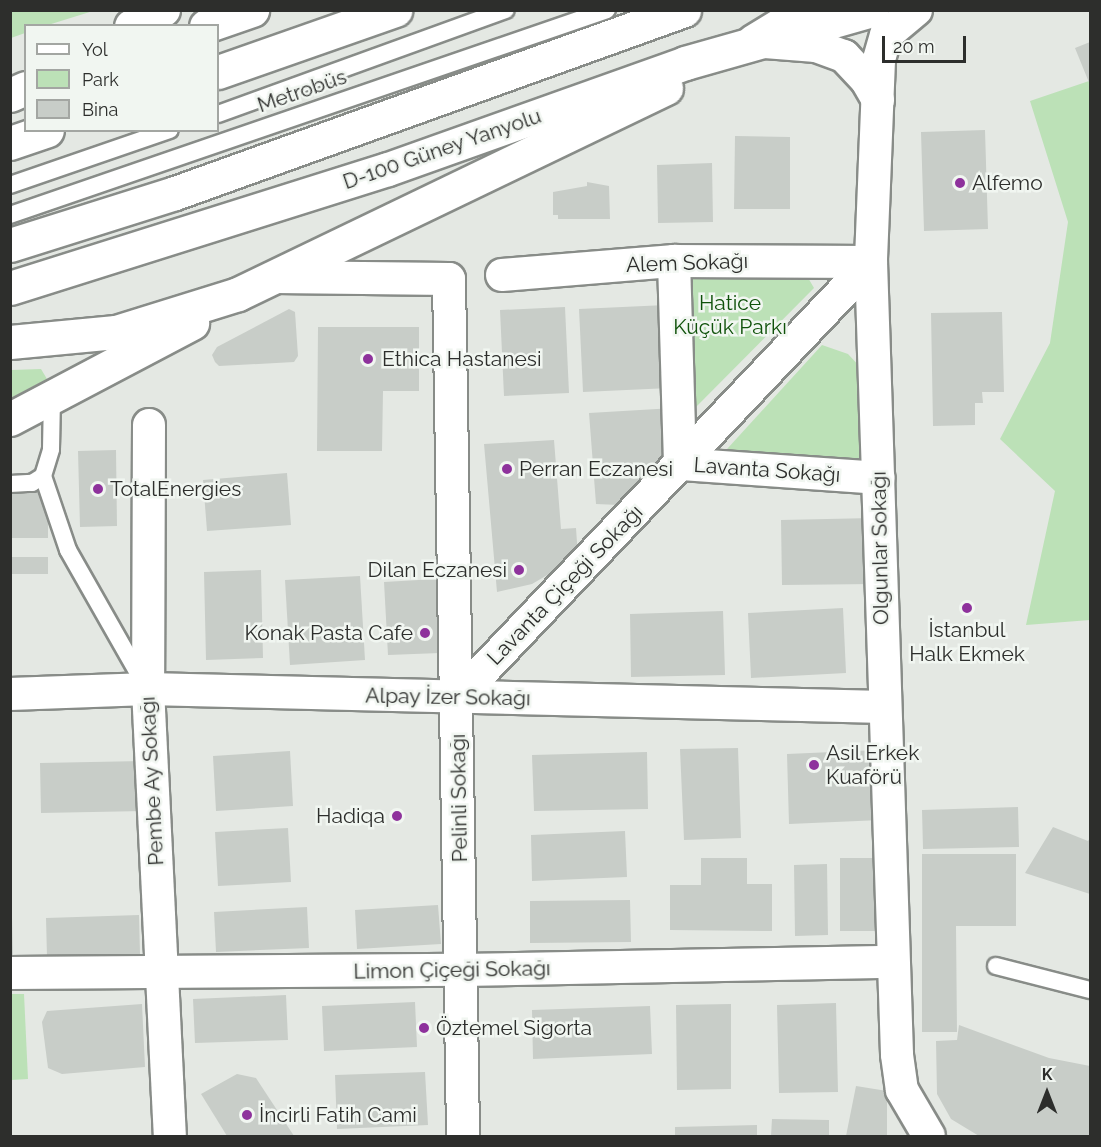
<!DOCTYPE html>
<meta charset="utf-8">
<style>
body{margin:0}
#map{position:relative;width:1101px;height:1147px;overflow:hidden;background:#e4e8e3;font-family:Raleway,sans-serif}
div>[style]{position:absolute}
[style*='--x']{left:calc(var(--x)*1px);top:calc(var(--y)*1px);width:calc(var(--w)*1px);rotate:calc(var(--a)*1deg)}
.green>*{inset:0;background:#bce1b7}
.building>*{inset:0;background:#c8cdc8}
.roads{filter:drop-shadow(2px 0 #888c88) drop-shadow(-2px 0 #888c88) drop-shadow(0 2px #888c88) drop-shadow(0 -2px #888c88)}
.lane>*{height:16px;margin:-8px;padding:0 8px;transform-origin:8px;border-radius:8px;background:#fff}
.street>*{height:32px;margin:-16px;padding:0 16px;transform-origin:16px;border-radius:16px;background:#fff}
.primary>*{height:33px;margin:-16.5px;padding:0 16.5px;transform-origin:16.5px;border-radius:16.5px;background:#fff}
.highway>*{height:33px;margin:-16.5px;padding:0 16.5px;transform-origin:16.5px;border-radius:16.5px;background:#fff}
.dots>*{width:16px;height:16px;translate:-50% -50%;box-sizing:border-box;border:3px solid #f1f6f1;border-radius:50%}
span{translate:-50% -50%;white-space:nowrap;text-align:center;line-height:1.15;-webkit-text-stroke:5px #f1f6f1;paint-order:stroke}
.street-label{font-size:21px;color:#2d2e2c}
.poi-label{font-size:21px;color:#2d2e2c}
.left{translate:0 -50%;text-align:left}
.right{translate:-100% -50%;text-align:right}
.park-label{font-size:21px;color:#0f520a}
.frame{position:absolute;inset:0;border:12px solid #2d2e2c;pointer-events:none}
.legend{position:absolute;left:24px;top:24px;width:195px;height:108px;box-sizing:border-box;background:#f1f6f1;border:2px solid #a3a6a2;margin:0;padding:8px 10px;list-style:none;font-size:18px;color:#2d2e2c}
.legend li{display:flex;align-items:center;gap:12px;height:30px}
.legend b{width:30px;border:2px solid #a3a6a2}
.north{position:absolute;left:1017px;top:1063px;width:60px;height:60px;-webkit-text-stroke:4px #f1f6f1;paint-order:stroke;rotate:0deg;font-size:16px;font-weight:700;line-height:24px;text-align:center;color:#2d2e2c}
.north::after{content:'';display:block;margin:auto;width:21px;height:27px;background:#2d2e2c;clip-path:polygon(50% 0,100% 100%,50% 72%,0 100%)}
.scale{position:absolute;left:882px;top:36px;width:84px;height:27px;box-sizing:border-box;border:3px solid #2d2e2c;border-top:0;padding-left:8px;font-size:18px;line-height:21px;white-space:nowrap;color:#2d2e2c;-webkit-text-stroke:4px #f1f6f1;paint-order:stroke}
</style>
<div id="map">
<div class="green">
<i style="clip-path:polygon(10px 11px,11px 10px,93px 11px,48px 25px,26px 26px,25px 33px,11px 38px)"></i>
<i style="clip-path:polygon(1089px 81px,1090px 620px,1026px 625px,1055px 491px,1000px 439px,1050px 343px,1068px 222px,1030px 101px)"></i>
<i style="clip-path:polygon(691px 276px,807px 276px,814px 288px,692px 411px)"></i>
<i style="clip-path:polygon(822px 345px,848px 354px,863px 370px,867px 459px,858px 470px,717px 460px)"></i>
<i style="clip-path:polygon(41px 369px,47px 379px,11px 398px,11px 370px)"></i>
<i style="clip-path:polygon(11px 994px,24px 994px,28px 1079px,11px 1080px)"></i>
</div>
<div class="building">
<i style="clip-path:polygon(1090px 42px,1090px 85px,1075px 48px)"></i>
<i style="clip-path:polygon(985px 130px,988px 229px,924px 231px,921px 132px)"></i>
<i style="clip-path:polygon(735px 136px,790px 137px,790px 209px,734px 209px)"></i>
<i style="clip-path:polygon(712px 163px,713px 222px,658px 223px,657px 165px)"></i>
<i style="clip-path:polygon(587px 182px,609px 186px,610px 219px,558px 219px,558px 215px,553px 215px,553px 192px,587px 186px)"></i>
<i style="clip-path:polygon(666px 305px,670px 388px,583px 392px,579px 309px)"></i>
<i style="clip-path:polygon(565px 307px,569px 393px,504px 396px,500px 310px)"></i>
<i style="clip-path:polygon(289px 309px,295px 312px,298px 356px,294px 362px,219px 366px,215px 362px,212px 355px,217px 347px)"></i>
<i style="clip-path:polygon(1002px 312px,1004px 392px,982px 392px,983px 403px,975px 403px,975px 425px,933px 426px,931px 313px)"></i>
<i style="clip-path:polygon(318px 327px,419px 327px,419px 391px,383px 391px,382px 451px,317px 451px)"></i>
<i style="clip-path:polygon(674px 408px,673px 442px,660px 463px,619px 505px,596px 504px,589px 413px)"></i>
<i style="clip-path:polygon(554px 440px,561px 529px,576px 528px,578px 557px,532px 584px,497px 592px,484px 444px)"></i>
<i style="clip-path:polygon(116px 450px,117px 526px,80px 527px,78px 451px)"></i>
<i style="clip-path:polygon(287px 473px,291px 525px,207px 531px,203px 480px)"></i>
<i style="clip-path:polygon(10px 474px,48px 474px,48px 538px,10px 538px)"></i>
<i style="clip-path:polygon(873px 518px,874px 584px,782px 585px,781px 520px)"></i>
<i style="clip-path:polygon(10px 557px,48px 557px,48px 574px,10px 574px)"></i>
<i style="clip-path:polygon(261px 570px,263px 658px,206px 660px,204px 572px)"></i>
<i style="clip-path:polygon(360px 576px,365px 660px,290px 665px,285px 580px)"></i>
<i style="clip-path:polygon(436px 579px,440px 653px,388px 655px,384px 582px)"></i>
<i style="clip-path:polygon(843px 608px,846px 673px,751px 678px,748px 613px)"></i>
<i style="clip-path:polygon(723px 611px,725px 675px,631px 677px,630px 614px)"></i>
<i style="clip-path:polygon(738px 748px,741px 838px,684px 840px,680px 749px)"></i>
<i style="clip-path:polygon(878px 750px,881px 820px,789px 824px,787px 754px)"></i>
<i style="clip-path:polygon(290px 751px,293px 806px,216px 811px,213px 756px)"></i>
<i style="clip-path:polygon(647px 752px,648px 809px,534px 811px,532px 755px)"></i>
<i style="clip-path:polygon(143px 761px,144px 811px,41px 813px,40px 763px)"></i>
<i style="clip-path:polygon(1018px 807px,1019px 847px,923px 849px,922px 810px)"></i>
<i style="clip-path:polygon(1053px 827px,1088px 841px,1090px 838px,1090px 894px,1025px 873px)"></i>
<i style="clip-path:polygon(288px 828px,291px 882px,218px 886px,215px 832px)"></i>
<i style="clip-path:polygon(625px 831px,627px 877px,532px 881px,531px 835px)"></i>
<i style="clip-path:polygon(922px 854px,1016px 854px,1016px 926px,956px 926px,957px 1032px,922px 1032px)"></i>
<i style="clip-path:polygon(701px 858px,747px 858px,747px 884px,772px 884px,772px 931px,670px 930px,670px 885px,701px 885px)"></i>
<i style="clip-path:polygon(840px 858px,876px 858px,877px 931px,840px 931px)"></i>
<i style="clip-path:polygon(827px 864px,828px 935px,795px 936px,794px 865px)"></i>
<i style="clip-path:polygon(630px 900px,631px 942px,530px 943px,530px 901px)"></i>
<i style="clip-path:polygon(438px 905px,441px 944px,357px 949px,355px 910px)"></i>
<i style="clip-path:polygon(307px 907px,309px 948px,216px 952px,214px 912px)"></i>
<i style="clip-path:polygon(139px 915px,140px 954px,47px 957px,46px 918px)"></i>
<i style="clip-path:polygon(10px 917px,12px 917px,13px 955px,10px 955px)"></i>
<i style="clip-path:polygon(286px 995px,288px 1040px,195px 1043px,193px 999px)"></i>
<i style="clip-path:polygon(415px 1002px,417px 1047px,324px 1051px,322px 1006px)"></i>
<i style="clip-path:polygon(836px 1003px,838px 1092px,779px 1093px,777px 1005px)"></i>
<i style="clip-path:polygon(142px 1004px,145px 1067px,62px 1074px,48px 1068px,42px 1022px,47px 1011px)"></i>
<i style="clip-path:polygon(731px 1004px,731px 1089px,677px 1090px,676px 1005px)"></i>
<i style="clip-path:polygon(650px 1006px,652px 1054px,533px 1059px,532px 1010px)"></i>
<i style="clip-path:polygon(959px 1025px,1049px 1058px,1090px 1066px,1090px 1136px,979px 1136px,951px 1119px,937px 1094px,936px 1041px,957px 1040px)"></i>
<i style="clip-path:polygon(425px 1072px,428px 1125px,337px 1129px,335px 1075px)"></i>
<i style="clip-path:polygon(237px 1074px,256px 1078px,294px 1136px,227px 1136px,201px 1094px)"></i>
<i style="clip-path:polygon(856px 1086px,887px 1091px,887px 1136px,846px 1136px)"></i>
<i style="clip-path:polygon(772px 1119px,829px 1120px,829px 1136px,771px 1136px)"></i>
<i style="clip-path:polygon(757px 1125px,757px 1136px,675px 1136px,675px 1127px)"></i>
</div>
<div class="roads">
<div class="lane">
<i style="--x:218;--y:114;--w:306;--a:-19.9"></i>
<i style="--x:10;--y:185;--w:169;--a:-19"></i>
<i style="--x:10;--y:215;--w:631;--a:-18.95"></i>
<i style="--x:43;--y:476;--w:78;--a:71.3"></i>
<i style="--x:68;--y:550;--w:154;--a:60.4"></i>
<i style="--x:10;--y:484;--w:22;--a:-3"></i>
<i style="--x:32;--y:483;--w:13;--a:-32"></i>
<i style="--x:43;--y:476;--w:28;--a:-73"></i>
<i style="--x:51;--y:449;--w:51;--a:-88.9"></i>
<i style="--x:996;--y:966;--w:97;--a:14.3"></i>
</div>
<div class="street">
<i style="--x:916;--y:10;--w:39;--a:140"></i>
<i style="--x:886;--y:35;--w:26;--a:106"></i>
<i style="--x:879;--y:60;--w:202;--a:92.3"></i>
<i style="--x:871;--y:262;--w:793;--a:88.12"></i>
<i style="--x:897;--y:1055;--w:35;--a:82"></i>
<i style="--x:902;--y:1090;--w:53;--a:59.6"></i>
<i style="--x:765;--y:42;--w:51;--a:4.5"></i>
<i style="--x:816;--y:46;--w:30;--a:20"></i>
<i style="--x:844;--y:56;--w:34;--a:47"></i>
<i style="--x:867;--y:81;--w:22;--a:60"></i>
<i style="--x:674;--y:261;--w:203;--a:88.3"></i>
<i style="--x:502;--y:275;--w:173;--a:-4.7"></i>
<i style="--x:674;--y:261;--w:197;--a:0.3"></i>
<i style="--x:276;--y:277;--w:173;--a:0.7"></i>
<i style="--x:449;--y:279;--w:857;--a:89.06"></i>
<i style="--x:149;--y:425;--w:264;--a:90.2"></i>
<i style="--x:148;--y:689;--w:448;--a:87.2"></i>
<i style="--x:680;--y:464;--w:199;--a:4"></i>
<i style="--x:10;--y:694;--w:138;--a:-2.1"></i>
<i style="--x:148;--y:689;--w:737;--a:1.4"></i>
<i style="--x:457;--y:698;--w:601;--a:-46.48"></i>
<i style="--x:10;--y:973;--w:451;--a:-0.4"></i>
<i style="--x:461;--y:970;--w:432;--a:-1.1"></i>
</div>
<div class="primary">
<i style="--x:131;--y:26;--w:36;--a:-27"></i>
<i style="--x:206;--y:26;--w:49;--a:-19.2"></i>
<i style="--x:10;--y:288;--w:396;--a:-17.5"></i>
<i style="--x:388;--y:169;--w:315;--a:-19.6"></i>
<i style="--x:685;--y:63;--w:194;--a:-15.8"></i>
<i style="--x:10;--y:342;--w:106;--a:-5.4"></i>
<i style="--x:116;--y:332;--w:128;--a:-17.3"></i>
<i style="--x:238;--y:294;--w:475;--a:-25.7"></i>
<i style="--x:10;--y:419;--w:206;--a:-27.8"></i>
</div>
<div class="highway">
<i style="--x:753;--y:41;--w:60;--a:-31.3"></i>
<i style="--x:218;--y:72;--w:188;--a:-19.3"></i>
<i style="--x:10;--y:95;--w:17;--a:-24"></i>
<i style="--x:10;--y:143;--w:39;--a:-19"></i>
<i style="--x:10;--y:245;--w:173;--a:-17.5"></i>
<i style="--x:175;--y:193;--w:541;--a:-19.77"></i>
</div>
</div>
<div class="dots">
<i style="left:960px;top:183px;background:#8e329c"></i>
<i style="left:368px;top:359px;background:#8e329c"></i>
<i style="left:507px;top:469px;background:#8e329c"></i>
<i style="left:98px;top:489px;background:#8e329c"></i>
<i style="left:519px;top:570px;background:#8e329c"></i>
<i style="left:967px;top:608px;background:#8e329c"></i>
<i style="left:425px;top:633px;background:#8e329c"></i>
<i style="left:814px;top:765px;background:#8e329c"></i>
<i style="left:397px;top:816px;background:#8e329c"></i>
<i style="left:424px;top:1028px;background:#8e329c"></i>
<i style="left:247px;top:1115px;background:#8e329c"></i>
</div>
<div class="street-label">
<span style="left:302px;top:91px;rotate:-19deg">Metrobüs</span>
<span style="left:442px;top:149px;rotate:-19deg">D-100 Güney Yanyolu</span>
<span style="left:687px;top:263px;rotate:-2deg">Alem Sokağı</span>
<span style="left:767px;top:470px;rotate:4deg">Lavanta Sokağı</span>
<span style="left:880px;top:548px;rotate:-91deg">Olgunlar Sokağı</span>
<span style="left:565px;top:585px;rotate:-46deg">Lavanta Çiçeği Sokağı</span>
<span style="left:448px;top:697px;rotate:1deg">Alpay İzer Sokağı</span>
<span style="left:152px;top:781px;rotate:-93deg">Pembe Ay Sokağı</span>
<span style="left:459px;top:798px;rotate:-91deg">Pelinli Sokağı</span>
<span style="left:452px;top:970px;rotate:-1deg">Limon Çiçeği Sokağı</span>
</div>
<div class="poi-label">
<span class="left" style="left:972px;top:183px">Alfemo</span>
<span class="left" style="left:382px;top:359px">Ethica Hastanesi</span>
<span class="left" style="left:519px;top:469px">Perran Eczanesi</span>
<span class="left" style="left:110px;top:489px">TotalEnergies</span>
<span class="right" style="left:507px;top:570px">Dilan Eczanesi</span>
<span style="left:967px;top:642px">İstanbul<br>Halk Ekmek</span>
<span class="right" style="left:413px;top:633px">Konak Pasta Cafe</span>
<span class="left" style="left:826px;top:765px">Asil Erkek<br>Kuaförü</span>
<span class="right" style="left:385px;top:816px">Hadiqa</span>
<span class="left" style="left:436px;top:1028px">Öztemel Sigorta</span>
<span class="left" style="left:259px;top:1115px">İncirli Fatih Cami</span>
</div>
<div class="park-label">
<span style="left:730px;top:315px">Hatice<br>Küçük Parkı</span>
</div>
<div class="frame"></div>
<ul class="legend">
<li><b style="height:8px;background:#fff"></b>Yol</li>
<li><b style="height:16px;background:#bce1b7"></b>Park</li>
<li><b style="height:16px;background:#c8cdc8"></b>Bina</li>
</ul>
<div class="north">K</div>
<div class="scale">20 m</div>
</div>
